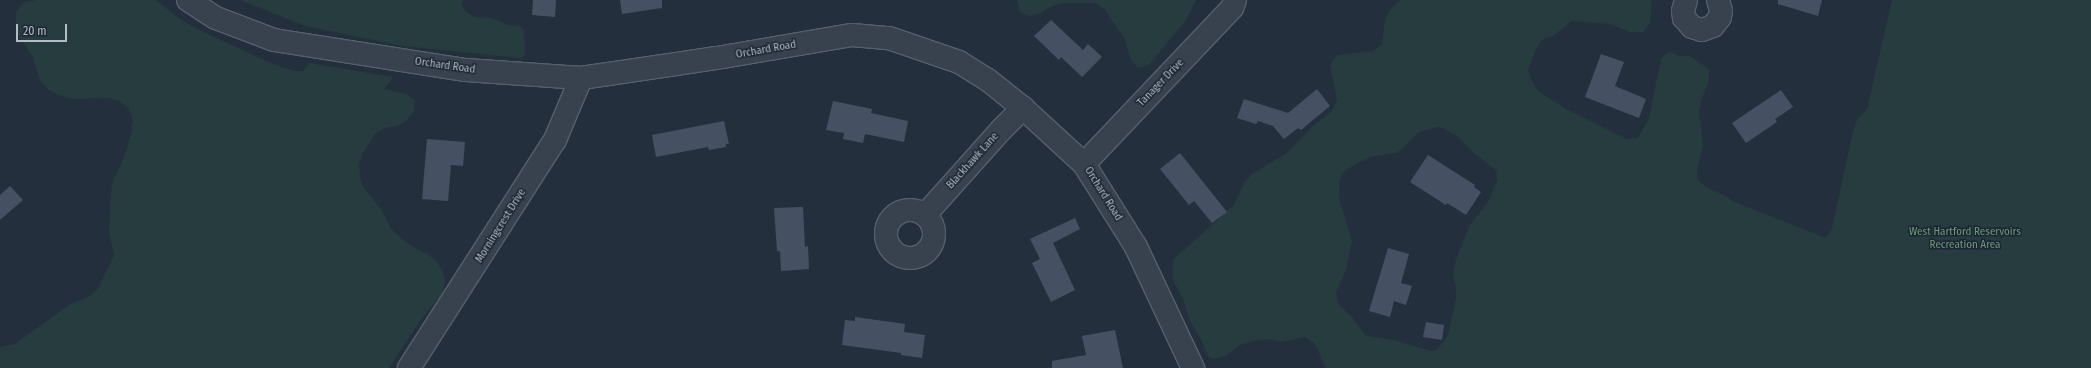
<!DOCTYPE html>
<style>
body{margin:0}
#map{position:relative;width:2091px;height:368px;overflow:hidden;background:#242f3e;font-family:"Fira Sans Condensed",sans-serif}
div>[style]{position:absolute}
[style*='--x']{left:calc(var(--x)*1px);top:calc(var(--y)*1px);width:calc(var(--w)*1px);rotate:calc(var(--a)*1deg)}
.green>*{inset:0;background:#263c3f}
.building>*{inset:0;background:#455162}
.roads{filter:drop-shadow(1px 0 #565f6c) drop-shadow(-1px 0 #565f6c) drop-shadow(0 1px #565f6c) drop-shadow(0 -1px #565f6c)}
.minor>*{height:22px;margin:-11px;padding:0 11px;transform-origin:11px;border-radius:11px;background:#38414e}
.minor>.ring{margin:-11px;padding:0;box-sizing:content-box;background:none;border:22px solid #38414e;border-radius:50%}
span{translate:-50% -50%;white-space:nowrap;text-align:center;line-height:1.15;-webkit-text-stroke:3px #1d2633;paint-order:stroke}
.street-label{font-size:11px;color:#b4bcc9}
.park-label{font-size:11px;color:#6b9a76}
.scale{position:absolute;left:16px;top:24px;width:51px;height:18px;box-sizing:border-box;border:2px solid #b4bcc9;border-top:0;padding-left:5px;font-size:12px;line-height:14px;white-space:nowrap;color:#b4bcc9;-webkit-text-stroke:3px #1d2633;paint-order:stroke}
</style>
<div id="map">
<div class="green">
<i style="clip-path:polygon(37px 0,156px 0,177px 17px,197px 29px,273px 64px,294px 71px,303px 71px,309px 63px,393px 77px,384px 89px,406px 94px,415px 100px,414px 111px,407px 120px,397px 126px,385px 128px,375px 134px,363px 153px,359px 164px,360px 176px,363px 187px,381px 209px,391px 229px,408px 244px,429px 255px,438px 263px,443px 272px,445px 283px,442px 294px,420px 321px,389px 368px,0 368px,0 347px,15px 344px,69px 305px,90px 296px,99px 287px,114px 255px,109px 232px,111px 193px,113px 180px,124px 158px,131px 134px,133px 121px,129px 109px,119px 101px,108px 98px,72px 99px,59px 95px,49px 90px,40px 81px,33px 57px,19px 37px,16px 25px,16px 12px,24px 2px)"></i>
<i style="clip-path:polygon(240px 0,464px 0,461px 3px,464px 10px,474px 17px,492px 18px,508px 25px,520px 26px,524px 31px,525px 54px,521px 58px,403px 46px,305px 26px)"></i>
<i style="clip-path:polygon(1017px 0,1196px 0,1186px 20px,1149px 65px,1138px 68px,1131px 60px,1124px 38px,1105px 10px,1096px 3px,1061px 3px,1050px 7px,1041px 13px,1030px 16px,1020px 12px)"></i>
<i style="clip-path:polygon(evenodd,1400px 0,1652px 0,1650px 23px,1643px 32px,1631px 32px,1609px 24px,1572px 21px,1553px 36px,1542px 40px,1536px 49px,1528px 70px,1532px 81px,1538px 91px,1566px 109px,1617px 134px,1627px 139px,1638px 138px,1649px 118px,1661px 59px,1669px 51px,1679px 56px,1690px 56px,1709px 69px,1709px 80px,1701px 101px,1699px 112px,1703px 147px,1697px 169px,1698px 180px,1706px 187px,1726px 196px,1732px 201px,1826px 238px,1832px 228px,1853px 131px,1857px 120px,1867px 109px,1892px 0,2091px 0,2091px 368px,1326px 368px,1315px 344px,1305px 337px,1282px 342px,1270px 339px,1258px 340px,1240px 345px,1225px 356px,1213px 359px,1208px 356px,1201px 339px,1191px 323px,1183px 299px,1172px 278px,1173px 260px,1234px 205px,1244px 183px,1252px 174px,1287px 153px,1313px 126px,1332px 111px,1337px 100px,1330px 65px,1337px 55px,1373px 51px,1382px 44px,1385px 20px,1390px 10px,1400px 0,1437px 127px,1443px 128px,1458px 137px,1474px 153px,1496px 170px,1497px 181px,1488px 202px,1470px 225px,1456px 259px,1453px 276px,1456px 287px,1456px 299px,1448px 335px,1437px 350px,1431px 351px,1394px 340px,1366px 336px,1351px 316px,1338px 304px,1336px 292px,1346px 270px,1352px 241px,1340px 202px,1339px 183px,1342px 173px,1357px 163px,1374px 156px,1397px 153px,1419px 132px,1437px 127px)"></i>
</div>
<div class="building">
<i style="clip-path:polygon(533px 0,556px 0,555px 17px,532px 15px)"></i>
<i style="clip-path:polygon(620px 0,662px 0,662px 8px,622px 14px)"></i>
<i style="clip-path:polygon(1778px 0,1822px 0,1818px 16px,1778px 4px)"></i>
<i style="clip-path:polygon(1051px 20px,1083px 50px,1088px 44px,1102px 57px,1082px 77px,1061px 57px,1059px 60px,1034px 36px)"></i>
<i style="clip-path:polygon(1601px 54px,1624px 62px,1615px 86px,1646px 99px,1639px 118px,1585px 97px)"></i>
<i style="clip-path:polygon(1317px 89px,1330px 106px,1301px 130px,1298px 128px,1284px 139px,1273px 126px,1258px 121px,1256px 124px,1237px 118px,1244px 99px,1288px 113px)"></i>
<i style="clip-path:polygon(1781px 90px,1793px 107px,1775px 119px,1777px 122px,1746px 143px,1732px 123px)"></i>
<i style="clip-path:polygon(833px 101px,872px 109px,871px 113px,908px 121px,904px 142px,865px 134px,863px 143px,843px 139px,844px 133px,826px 130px)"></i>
<i style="clip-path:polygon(724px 121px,729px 144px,726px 144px,726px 147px,709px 150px,708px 147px,656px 157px,652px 135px)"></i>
<i style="clip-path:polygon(427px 139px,465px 142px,463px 166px,451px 165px,448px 201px,422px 199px)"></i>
<i style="clip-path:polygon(1180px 153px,1227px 212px,1212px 223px,1194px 201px,1189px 205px,1160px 169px)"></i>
<i style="clip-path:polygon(1428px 155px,1475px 185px,1474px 187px,1481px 192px,1466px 215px,1447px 203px,1446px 205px,1410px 182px)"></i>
<i style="clip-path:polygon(10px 186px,23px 200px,0 220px,0 195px)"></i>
<i style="clip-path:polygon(803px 207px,805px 247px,808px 246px,809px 269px,781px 271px,780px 251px,777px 251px,774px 208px)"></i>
<i style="clip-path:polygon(1075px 218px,1080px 229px,1053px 243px,1075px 290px,1051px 302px,1032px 263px,1040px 259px,1030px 239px)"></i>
<i style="clip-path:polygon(1388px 248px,1409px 254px,1401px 283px,1412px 286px,1406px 305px,1394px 301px,1390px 317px,1369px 311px)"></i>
<i style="clip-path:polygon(855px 317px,905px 324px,904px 332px,925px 335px,922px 358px,901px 355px,901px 353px,842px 345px,845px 320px,855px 321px)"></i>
<i style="clip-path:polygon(1426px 322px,1444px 325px,1442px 340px,1423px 337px)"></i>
<i style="clip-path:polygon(1115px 330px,1123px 368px,1052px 368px,1052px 361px,1086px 355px,1082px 336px)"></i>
</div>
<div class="roads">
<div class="minor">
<i style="--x:188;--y:0;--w:33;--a:33"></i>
<i style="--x:216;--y:18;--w:62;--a:20.8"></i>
<i style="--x:274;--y:40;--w:194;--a:8.9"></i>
<i style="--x:466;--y:70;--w:115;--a:4"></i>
<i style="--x:581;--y:78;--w:137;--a:-8.4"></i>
<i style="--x:717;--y:58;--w:137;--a:-9.7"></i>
<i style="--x:852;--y:35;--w:37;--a:5"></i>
<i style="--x:889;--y:38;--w:74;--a:18.9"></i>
<i style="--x:959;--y:62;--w:34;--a:32"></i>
<i style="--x:988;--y:80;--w:45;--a:38.7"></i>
<i style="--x:1023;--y:108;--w:83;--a:42.6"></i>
<i style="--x:1084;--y:164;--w:98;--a:57.9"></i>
<i style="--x:1136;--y:247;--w:134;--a:64.8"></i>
<i style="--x:1686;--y:0;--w:11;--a:105"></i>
<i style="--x:1683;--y:11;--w:7;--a:82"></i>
<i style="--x:1684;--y:18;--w:12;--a:48"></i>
<i style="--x:1692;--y:27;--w:10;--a:17"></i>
<i style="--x:1702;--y:30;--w:12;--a:-20"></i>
<i style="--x:1713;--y:26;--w:11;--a:-52"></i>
<i style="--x:1720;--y:17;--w:6;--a:-81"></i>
<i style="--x:1721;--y:11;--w:11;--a:-105"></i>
<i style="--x:1084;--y:164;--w:215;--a:-46.5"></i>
<i style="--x:1232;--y:8;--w:9;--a:-69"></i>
<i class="ring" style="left:886px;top:210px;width:26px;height:26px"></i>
<i style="--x:925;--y:215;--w:115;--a:-48.2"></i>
<i style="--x:1002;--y:129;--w:30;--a:-45"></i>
<i style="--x:409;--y:368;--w:271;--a:-57.4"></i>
<i style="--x:555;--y:140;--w:67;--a:-67.2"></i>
</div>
</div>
<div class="street-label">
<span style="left:766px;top:50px;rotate:-10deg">Orchard Road</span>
<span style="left:445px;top:66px;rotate:8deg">Orchard Road</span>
<span style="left:1161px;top:83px;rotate:-46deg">Tanager Drive</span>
<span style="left:973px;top:161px;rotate:-48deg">Blackhawk Lane</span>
<span style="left:1103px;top:194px;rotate:58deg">Orchard Road</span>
<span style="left:501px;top:226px;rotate:-58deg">Morningcrest Drive</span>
</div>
<div class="park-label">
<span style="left:1965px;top:239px">West Hartford Reservoirs<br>Recreation Area</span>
</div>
<div class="scale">20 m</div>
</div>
